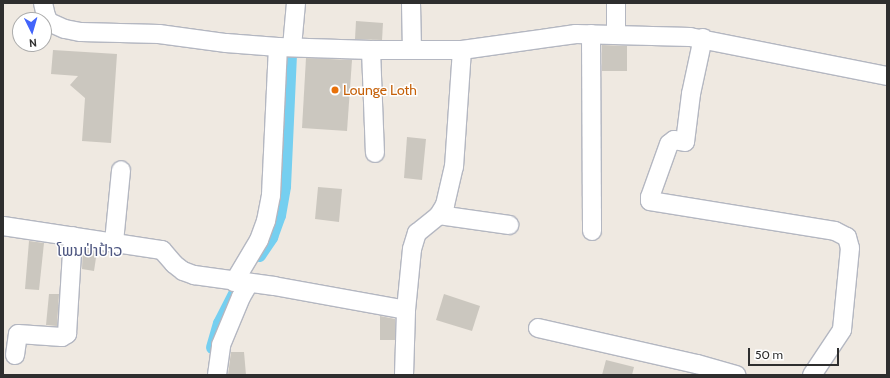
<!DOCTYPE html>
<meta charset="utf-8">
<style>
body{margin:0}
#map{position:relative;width:890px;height:378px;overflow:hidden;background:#efe9e1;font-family:Cabin,"Noto Sans Lao",sans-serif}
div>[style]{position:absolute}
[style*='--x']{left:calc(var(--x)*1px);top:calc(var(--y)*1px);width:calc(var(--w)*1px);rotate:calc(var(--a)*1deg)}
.canal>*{height:13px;margin:-6.5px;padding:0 6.5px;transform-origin:6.5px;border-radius:6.5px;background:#75cff0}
.building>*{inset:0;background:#cbc7bf}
.roads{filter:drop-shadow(1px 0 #b4b7c1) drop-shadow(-1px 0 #b4b7c1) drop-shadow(0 1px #b4b7c1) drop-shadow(0 -1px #b4b7c1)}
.minor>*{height:18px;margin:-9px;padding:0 9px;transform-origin:9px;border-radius:9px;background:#fff}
.dots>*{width:11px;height:11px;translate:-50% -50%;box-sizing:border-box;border:2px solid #fff;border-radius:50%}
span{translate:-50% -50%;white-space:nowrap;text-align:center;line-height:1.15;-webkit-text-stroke:3px #fff;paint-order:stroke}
.food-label{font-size:14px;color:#c56008}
.left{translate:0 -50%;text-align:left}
.quarter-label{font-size:16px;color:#4d5680}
.frame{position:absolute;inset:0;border:4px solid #2e2e2e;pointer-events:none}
.north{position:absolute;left:12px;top:12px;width:40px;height:40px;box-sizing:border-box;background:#fff;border:1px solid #ababab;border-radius:50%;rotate:175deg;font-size:11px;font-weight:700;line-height:16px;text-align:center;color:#2e2e2e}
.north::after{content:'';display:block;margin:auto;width:14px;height:18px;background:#4264fb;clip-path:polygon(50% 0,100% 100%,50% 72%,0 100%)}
.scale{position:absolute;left:748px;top:348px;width:91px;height:18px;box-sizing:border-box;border:2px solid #2e2e2e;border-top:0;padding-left:5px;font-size:12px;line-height:14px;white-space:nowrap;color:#2e2e2e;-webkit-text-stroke:3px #fff;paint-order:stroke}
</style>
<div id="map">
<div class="canal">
<i style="--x:259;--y:255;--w:22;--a:-56"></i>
<i style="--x:271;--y:237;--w:23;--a:-70"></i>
<i style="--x:279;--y:215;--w:29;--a:-80"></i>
<i style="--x:284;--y:186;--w:134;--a:-87.4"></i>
<i style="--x:212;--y:347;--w:25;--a:-74"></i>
<i style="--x:219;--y:323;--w:34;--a:-63"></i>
</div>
<div class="building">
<i style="clip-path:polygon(356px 21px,383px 23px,382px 40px,355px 39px)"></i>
<i style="clip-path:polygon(602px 45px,627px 46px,627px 71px,602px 71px)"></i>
<i style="clip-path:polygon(53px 50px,117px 54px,111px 143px,82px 141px,85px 98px,70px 85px,78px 76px,51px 74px)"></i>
<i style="clip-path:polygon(306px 58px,352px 60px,347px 131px,302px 128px)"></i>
<i style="clip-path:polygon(407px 137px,426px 139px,422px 180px,404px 178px)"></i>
<i style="clip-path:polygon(318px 187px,342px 189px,339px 222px,315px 219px)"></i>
<i style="clip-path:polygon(29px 241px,44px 243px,39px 290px,25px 289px)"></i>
<i style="clip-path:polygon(83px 249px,97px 251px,94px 271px,82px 269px)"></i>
<i style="clip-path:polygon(49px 294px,59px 294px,57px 326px,46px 325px)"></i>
<i style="clip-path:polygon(444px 294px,480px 306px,472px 331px,436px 320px)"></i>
<i style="clip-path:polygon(380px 316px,395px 319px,395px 340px,380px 340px)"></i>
<i style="clip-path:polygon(231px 352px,244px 352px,246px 375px,228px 375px)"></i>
<i style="clip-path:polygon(606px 360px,634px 367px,632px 375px,602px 375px)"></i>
</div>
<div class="roads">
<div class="minor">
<i style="--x:43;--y:3;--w:13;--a:77"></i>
<i style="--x:46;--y:16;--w:7;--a:63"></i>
<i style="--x:49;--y:22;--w:17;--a:24"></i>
<i style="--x:65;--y:29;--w:16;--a:11"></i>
<i style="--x:81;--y:32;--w:78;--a:1.5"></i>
<i style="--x:159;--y:34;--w:68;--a:7.7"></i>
<i style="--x:226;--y:43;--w:52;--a:4.4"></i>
<i style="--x:278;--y:47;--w:93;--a:1.8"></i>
<i style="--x:371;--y:50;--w:91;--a:0"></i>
<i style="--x:462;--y:50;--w:115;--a:-8"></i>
<i style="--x:576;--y:34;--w:114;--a:1.5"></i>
<i style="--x:690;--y:37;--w:201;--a:11.2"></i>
<i style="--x:411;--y:3;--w:47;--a:88.8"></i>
<i style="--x:616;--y:3;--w:31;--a:90"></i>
<i style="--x:591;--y:34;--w:197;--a:89.7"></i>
<i style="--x:703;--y:38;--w:57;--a:102.1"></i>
<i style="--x:691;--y:94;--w:48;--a:97.1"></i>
<i style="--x:685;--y:142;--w:11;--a:-170"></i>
<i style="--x:674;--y:140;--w:6;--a:141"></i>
<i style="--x:669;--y:144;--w:56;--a:109.7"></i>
<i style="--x:650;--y:197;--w:4;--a:90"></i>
<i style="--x:650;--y:201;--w:187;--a:9.2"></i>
<i style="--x:835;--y:231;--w:13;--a:27"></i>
<i style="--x:847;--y:237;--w:11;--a:75"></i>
<i style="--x:850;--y:248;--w:82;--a:95.6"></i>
<i style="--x:842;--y:330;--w:54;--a:123.7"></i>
<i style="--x:292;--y:47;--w:44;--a:-84.8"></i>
<i style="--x:371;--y:50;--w:103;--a:87.8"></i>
<i style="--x:439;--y:215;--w:71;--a:8.1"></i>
<i style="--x:3;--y:226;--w:161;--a:8.6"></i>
<i style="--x:162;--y:250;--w:18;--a:49"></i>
<i style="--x:174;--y:264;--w:11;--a:38"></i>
<i style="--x:183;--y:271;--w:12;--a:20"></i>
<i style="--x:194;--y:275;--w:81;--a:7.8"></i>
<i style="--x:274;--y:286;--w:134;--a:10.3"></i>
<i style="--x:114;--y:242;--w:72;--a:-84.4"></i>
<i style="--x:234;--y:282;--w:49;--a:-59.2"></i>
<i style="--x:259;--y:240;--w:20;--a:-70"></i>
<i style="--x:266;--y:221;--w:26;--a:-79"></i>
<i style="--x:271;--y:195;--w:148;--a:-87.3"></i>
<i style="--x:538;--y:328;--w:163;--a:12.8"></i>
<i style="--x:697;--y:364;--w:41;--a:15.8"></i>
<i style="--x:15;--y:355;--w:21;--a:-82"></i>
<i style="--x:18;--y:334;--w:44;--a:3.9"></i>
<i style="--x:62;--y:337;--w:6;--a:-31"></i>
<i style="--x:67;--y:334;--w:98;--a:-86.5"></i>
<i style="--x:217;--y:375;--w:30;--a:-82"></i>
<i style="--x:221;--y:345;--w:52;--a:-67.4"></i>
<i style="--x:241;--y:297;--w:16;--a:-60"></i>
<i style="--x:404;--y:375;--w:65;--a:-88.2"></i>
<i style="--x:406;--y:310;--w:61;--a:-84.4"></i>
<i style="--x:412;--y:249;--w:17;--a:-73"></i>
<i style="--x:417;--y:233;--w:28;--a:-39"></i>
<i style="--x:439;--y:215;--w:12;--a:-59"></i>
<i style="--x:445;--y:205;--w:39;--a:-77"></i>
<i style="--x:454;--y:167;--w:117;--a:-86.1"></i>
</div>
</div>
<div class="dots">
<i style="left:335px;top:90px;background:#e8710a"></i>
</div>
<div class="food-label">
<span class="left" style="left:343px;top:90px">Lounge Loth</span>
</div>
<div class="quarter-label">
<span style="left:90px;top:251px">ໂພນປ່າປ້າວ</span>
</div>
<div class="frame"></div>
<div class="north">N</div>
<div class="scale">50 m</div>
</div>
